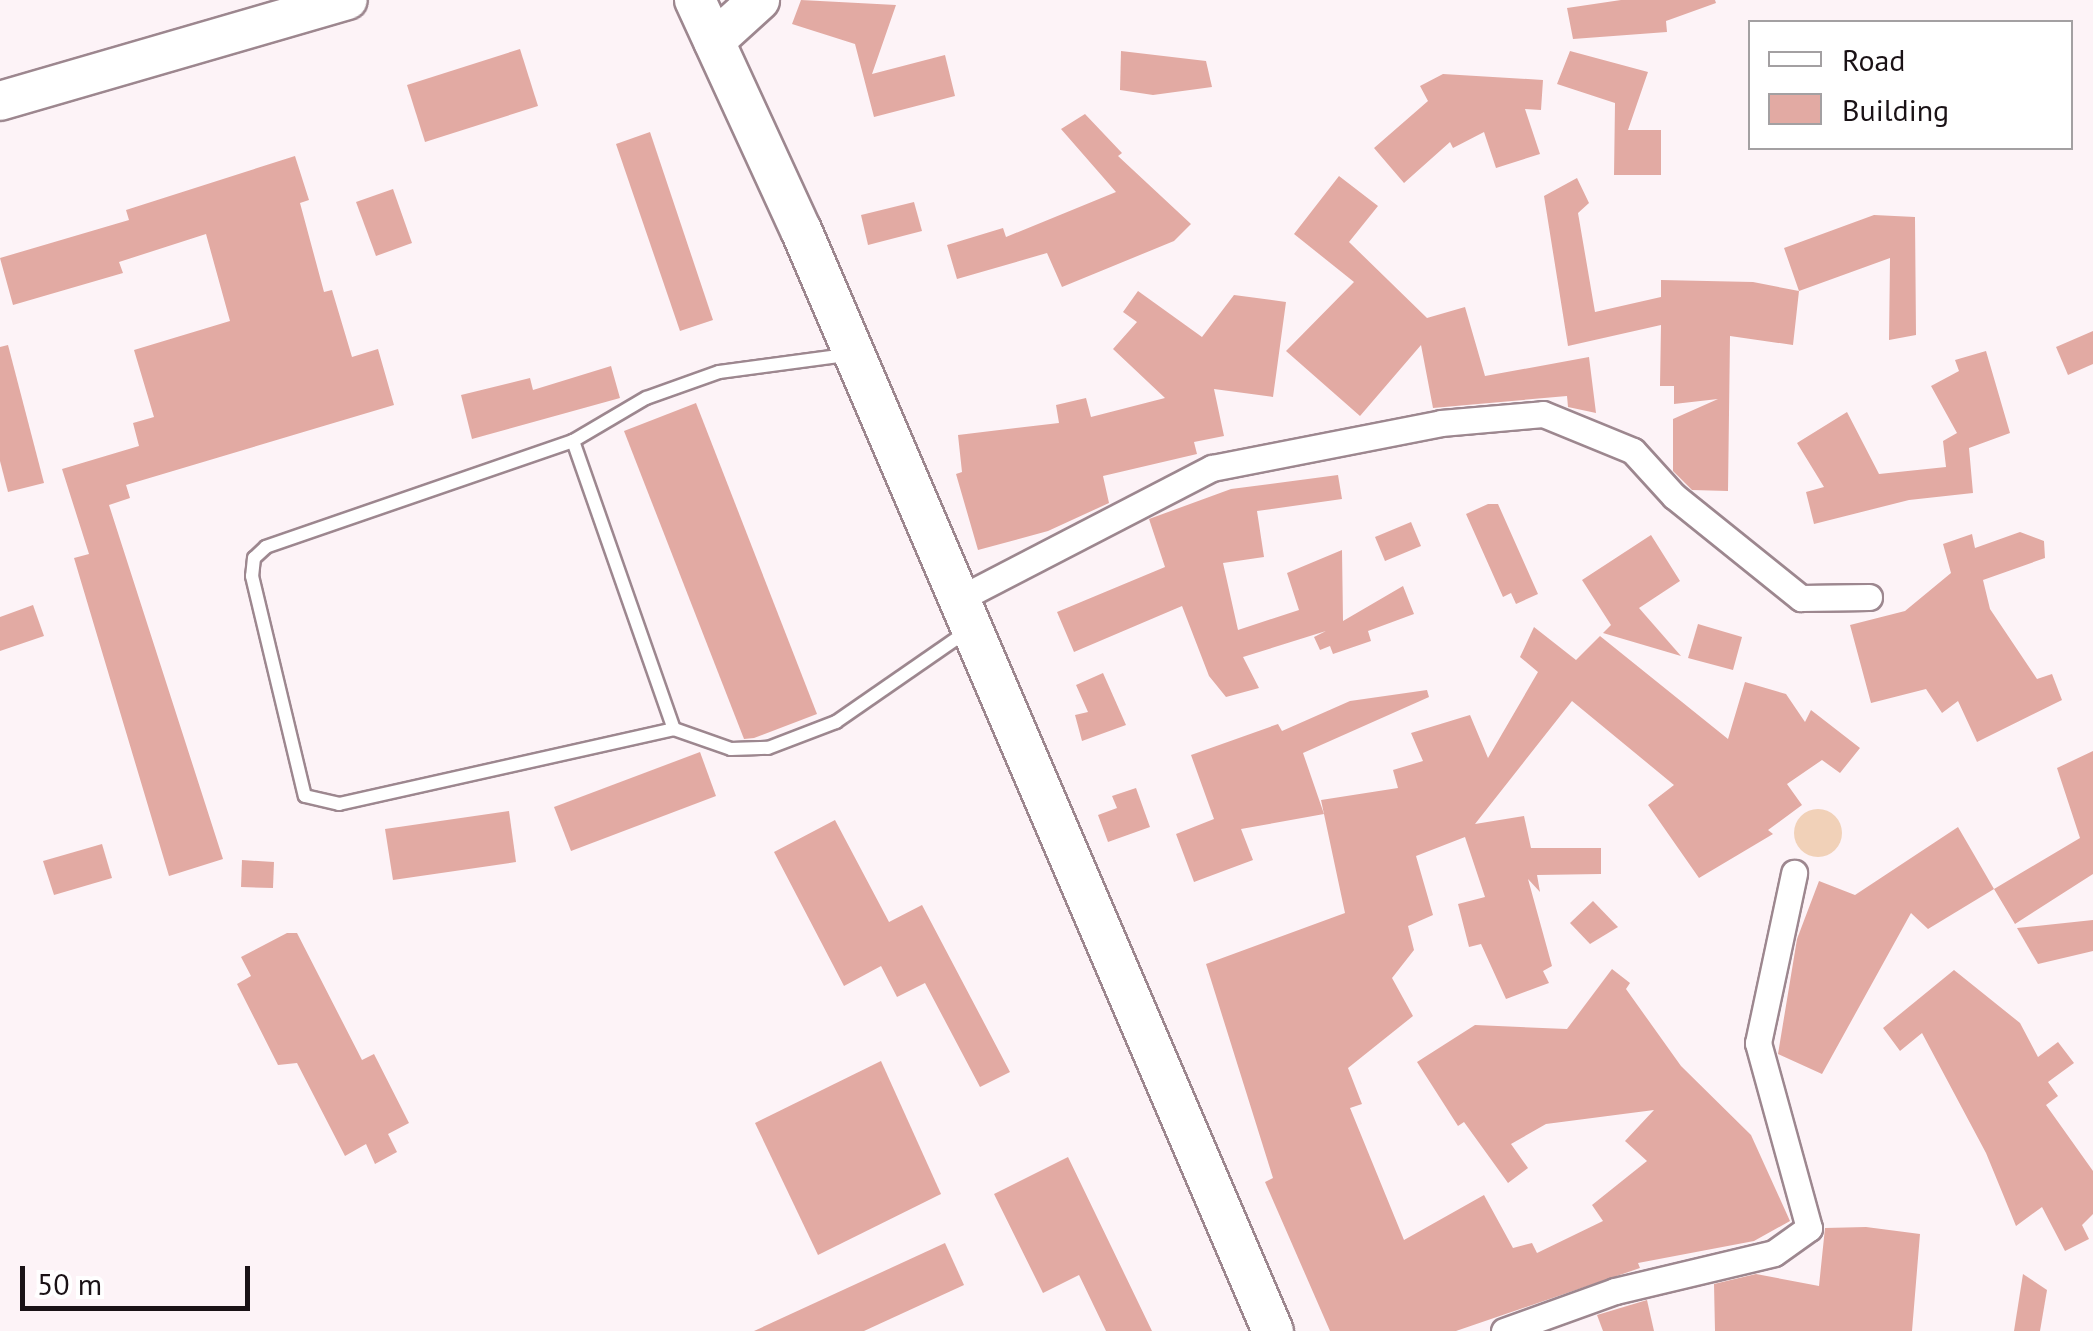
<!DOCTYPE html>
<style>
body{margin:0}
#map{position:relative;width:2093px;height:1331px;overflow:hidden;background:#fdf3f7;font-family:"PT Sans",sans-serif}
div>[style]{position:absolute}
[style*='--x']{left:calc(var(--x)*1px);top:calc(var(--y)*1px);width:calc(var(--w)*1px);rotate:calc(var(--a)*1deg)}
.green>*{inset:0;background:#f1d1b8}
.round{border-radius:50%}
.building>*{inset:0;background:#e2aaa3}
.roads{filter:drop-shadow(2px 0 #9d878f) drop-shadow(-2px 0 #9d878f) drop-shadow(0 2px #9d878f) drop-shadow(0 -2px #9d878f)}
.service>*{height:12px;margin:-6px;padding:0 6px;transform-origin:6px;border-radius:6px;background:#fff}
.minor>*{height:25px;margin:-12.5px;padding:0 12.5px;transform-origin:12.5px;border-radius:12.5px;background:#fff}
.primary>*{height:38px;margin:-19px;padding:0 19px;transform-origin:19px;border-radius:19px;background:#fff}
.trunk>*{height:40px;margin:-20px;padding:0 20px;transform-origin:20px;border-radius:20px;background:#fff}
span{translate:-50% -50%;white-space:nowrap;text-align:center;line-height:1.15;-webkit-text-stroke:9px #fff;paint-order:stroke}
.legend{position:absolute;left:1748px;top:20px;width:325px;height:130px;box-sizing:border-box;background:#fff;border:2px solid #a3a0a2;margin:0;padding:12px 18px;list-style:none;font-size:30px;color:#1a1216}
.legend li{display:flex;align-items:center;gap:20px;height:50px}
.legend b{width:50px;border:2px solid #a3a0a2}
.scale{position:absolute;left:20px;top:1266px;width:230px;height:45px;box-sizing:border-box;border:5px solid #1a1216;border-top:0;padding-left:12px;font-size:30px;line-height:35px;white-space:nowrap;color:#1a1216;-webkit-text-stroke:8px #fff;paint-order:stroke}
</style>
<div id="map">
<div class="green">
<i class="round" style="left:1794px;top:809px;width:48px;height:48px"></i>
</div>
<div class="building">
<i style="clip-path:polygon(801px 0,896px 5px,872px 74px,945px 55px,955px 96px,874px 117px,855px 44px,792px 24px)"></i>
<i style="clip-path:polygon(1621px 0,1715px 0,1716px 3px,1666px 21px,1667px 32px,1573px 39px,1567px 8px)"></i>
<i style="clip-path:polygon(520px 49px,538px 106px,425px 142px,407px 85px)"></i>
<i style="clip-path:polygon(1121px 51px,1206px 61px,1212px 87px,1153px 95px,1120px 90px)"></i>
<i style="clip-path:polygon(1570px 51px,1648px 72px,1628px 130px,1661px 130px,1661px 175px,1614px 175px,1615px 103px,1557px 84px)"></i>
<i style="clip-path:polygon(1443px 74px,1543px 80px,1541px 110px,1525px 109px,1540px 154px,1496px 168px,1484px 132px,1453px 148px,1450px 142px,1404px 183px,1374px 148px,1428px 101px,1420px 86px)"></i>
<i style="clip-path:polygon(1085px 114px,1122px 153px,1118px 156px,1191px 224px,1174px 241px,1062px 287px,1047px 253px,957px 279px,947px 245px,1003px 228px,1006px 237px,1116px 192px,1061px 129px)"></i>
<i style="clip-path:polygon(650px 132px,713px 320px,680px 331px,616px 144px)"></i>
<i style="clip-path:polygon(295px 156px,309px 200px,300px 203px,324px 292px,332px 290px,352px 357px,378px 349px,394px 405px,126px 485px,130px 498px,109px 505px,223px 859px,169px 876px,74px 558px,89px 554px,62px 469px,139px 446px,133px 423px,154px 417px,134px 350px,230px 321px,206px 234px,119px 262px,123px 273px,13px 305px,0 258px,129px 220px,126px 210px)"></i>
<i style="clip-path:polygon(1339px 176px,1378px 206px,1349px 242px,1427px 318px,1465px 307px,1485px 376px,1589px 357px,1596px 413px,1568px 407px,1567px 396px,1433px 408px,1421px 345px,1360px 416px,1286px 351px,1354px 282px,1294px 234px)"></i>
<i style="clip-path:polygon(1577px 178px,1589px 203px,1578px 213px,1595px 312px,1661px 297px,1661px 280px,1753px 282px,1799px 291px,1793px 345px,1730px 336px,1728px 491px,1692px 490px,1673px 471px,1673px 419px,1718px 399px,1674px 404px,1674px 386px,1660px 386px,1661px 325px,1568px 346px,1544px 196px)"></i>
<i style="clip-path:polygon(393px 189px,412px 243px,376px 256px,356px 202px)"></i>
<i style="clip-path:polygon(914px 202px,922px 231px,868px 245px,861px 215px)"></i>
<i style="clip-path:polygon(1874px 215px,1915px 217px,1916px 335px,1889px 340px,1890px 258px,1799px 291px,1784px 248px)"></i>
<i style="clip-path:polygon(1138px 291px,1202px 337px,1234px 295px,1286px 302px,1273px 397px,1214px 389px,1224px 436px,1194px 442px,1197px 454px,1103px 476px,1109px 503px,1048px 531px,978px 550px,956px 474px,962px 472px,958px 435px,1059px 423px,1056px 405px,1086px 398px,1091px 417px,1165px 398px,1113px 349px,1137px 322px,1123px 312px)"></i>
<i style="clip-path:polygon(2093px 331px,2093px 364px,2068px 375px,2056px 347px)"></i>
<i style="clip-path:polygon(8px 345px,44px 483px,8px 492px,0 461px,0 347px)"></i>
<i style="clip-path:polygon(1986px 351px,2010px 433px,1969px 448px,1973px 493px,1909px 500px,1814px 524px,1806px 492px,1824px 487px,1797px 443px,1847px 412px,1879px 474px,1946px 467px,1943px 441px,1957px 433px,1931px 386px,1959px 371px,1955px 360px)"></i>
<i style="clip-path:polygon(611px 366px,620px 398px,472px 439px,461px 395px,530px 378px,533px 390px)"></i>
<i style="clip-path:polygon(696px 403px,817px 714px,754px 738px,744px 739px,624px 431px)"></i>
<i style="clip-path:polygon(1338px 475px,1342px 499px,1257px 511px,1264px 557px,1223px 563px,1238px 630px,1299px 610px,1287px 573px,1342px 550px,1343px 621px,1403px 586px,1414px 614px,1368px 631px,1371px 641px,1333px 654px,1330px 646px,1320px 650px,1314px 637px,1326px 631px,1243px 657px,1259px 688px,1226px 697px,1209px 676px,1182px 606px,1074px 652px,1057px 612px,1165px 567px,1149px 519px,1231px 489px)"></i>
<i style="clip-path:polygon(1488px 504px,1498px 504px,1538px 594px,1516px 604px,1511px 593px,1503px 597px,1466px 514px)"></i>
<i style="clip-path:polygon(1411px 522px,1421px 546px,1385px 561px,1375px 537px)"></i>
<i style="clip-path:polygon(2020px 532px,2044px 541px,2045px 558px,1983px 580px,1990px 609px,2037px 679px,2052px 674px,2062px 700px,1977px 742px,1958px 701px,1942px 713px,1926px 689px,1871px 703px,1850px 625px,1905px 611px,1951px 573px,1943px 544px,1972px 534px,1975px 548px)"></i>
<i style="clip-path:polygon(1651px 535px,1680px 581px,1639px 608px,1681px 656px,1603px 633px,1611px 625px,1582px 580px)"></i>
<i style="clip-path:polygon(33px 605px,44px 636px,0 651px,0 617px)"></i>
<i style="clip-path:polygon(1698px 624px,1742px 637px,1733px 670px,1688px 658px)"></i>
<i style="clip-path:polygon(1534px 627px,1576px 660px,1600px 636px,1728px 739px,1745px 682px,1786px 694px,1805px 722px,1811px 710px,1860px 748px,1840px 773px,1822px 760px,1787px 784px,1802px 805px,1768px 830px,1773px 834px,1699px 878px,1648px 805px,1674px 785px,1572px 701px,1475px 824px,1524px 816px,1531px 848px,1601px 848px,1601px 874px,1537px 875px,1540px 892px,1528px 879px,1552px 966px,1543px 971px,1549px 983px,1506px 999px,1481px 944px,1469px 947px,1458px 904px,1485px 897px,1465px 837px,1416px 856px,1433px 915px,1408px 926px,1414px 950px,1392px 978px,1413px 1016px,1348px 1068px,1362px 1104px,1350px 1108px,1404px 1240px,1484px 1195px,1513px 1248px,1532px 1243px,1537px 1253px,1603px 1221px,1592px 1205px,1647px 1161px,1625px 1141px,1654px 1110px,1546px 1124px,1511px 1144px,1528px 1168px,1508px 1183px,1464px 1122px,1458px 1126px,1417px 1062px,1475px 1025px,1567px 1029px,1612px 969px,1630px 983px,1626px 989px,1681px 1066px,1751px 1135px,1790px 1221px,1754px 1241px,1638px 1263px,1640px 1268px,1456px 1331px,1330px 1331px,1265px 1182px,1273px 1178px,1206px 964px,1345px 913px,1321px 800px,1398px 788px,1393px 770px,1423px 761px,1411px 733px,1470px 715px,1488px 758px,1538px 672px,1520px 657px)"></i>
<i style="clip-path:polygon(1103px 673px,1126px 725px,1082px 741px,1075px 715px,1088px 712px,1076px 685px)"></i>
<i style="clip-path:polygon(1427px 690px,1429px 697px,1303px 753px,1324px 814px,1241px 829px,1253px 860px,1194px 882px,1176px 834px,1214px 819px,1191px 755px,1278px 724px,1282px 731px,1350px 701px)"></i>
<i style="clip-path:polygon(2093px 751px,2093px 874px,2015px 924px,1994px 889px,2080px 838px,2057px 768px)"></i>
<i style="clip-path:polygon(700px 752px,716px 796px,571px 851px,554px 807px)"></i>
<i style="clip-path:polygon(1136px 788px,1150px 827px,1108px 842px,1098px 815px,1117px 808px,1112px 796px)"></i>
<i style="clip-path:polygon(509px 811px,516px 862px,393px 880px,385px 829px)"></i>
<i style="clip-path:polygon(835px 820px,889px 922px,922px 905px,1010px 1072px,980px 1087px,925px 983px,897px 997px,881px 966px,844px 986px,774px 852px)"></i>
<i style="clip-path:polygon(1958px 827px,1994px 889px,1928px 929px,1911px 913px,1822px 1074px,1778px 1054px,1797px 939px,1819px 881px,1855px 895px)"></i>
<i style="clip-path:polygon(102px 844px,112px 878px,54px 895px,43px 861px)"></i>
<i style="clip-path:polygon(242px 860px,274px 862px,273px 888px,241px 887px)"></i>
<i style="clip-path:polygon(1593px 901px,1618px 927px,1590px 944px,1570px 923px)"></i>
<i style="clip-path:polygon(2093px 920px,2093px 951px,2038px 964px,2017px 928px)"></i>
<i style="clip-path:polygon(287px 933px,297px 933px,362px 1060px,374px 1054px,409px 1123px,388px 1134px,397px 1152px,375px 1164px,366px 1144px,345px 1156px,297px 1063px,278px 1065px,237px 984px,251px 976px,241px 957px)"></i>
<i style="clip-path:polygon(1954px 970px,2020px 1023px,2038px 1057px,2058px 1042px,2074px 1063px,2048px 1082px,2058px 1096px,2046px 1105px,2093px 1171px,2093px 1214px,2082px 1225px,2089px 1239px,2065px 1251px,2042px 1207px,2016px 1226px,1986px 1153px,1922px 1033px,1900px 1051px,1883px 1028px)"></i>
<i style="clip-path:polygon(881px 1061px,941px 1194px,818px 1255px,755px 1123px)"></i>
<i style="clip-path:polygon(1068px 1157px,1152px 1331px,1106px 1331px,1079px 1275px,1043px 1293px,994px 1194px)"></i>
<i style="clip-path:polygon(1866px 1227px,1920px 1234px,1912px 1331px,1715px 1331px,1714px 1284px,1756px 1274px,1819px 1286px,1825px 1228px)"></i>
<i style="clip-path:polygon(945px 1243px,964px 1285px,864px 1331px,754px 1331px)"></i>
<i style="clip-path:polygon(2023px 1274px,2047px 1290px,2040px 1331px,2014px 1331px)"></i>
<i style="clip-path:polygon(1647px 1300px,1654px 1331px,1603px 1331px,1597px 1315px)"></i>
</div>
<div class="roads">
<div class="service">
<i style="--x:846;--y:355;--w:128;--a:172.4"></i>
<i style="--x:719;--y:372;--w:77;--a:160.4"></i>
<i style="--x:646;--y:398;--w:85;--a:149.5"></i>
<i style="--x:573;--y:441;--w:325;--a:161"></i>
<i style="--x:266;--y:547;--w:16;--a:137"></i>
<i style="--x:254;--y:558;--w:18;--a:96"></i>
<i style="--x:252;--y:576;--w:226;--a:76.5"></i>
<i style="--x:305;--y:796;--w:35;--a:13"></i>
<i style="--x:339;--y:804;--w:343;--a:-12.6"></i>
<i style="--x:674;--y:729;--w:60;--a:19.3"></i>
<i style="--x:731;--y:749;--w:37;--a:-2"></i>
<i style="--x:768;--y:748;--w:73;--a:-20.9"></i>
<i style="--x:836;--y:722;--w:158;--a:-34.7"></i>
<i style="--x:573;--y:441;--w:305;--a:70.7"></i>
</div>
<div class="minor">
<i style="--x:959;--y:599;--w:285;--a:-27.4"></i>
<i style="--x:1212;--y:468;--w:233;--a:-11.1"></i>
<i style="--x:1441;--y:423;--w:102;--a:-5"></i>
<i style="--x:1543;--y:414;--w:97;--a:22.3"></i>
<i style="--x:1633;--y:451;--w:61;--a:47.7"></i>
<i style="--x:1674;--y:496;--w:163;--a:38.8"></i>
<i style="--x:1801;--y:598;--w:68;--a:-0.8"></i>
<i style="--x:1504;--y:1331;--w:118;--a:-19.8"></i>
<i style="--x:1615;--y:1291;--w:163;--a:-13.4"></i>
<i style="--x:1774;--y:1253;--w:43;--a:-35.5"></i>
<i style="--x:1809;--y:1228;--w:192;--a:-105.4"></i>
<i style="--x:1758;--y:1043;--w:174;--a:-78"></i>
</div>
<div class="primary">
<i style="--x:0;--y:101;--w:362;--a:-16.2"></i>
</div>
<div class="trunk">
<i style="--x:695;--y:0;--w:253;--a:65.3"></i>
<i style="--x:801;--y:230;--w:1198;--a:66.8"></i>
<i style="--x:714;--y:41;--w:61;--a:-42.3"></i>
</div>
</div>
<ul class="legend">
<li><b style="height:12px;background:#fff"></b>Road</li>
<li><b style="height:28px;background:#e2aaa3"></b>Building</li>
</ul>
<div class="scale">50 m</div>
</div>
